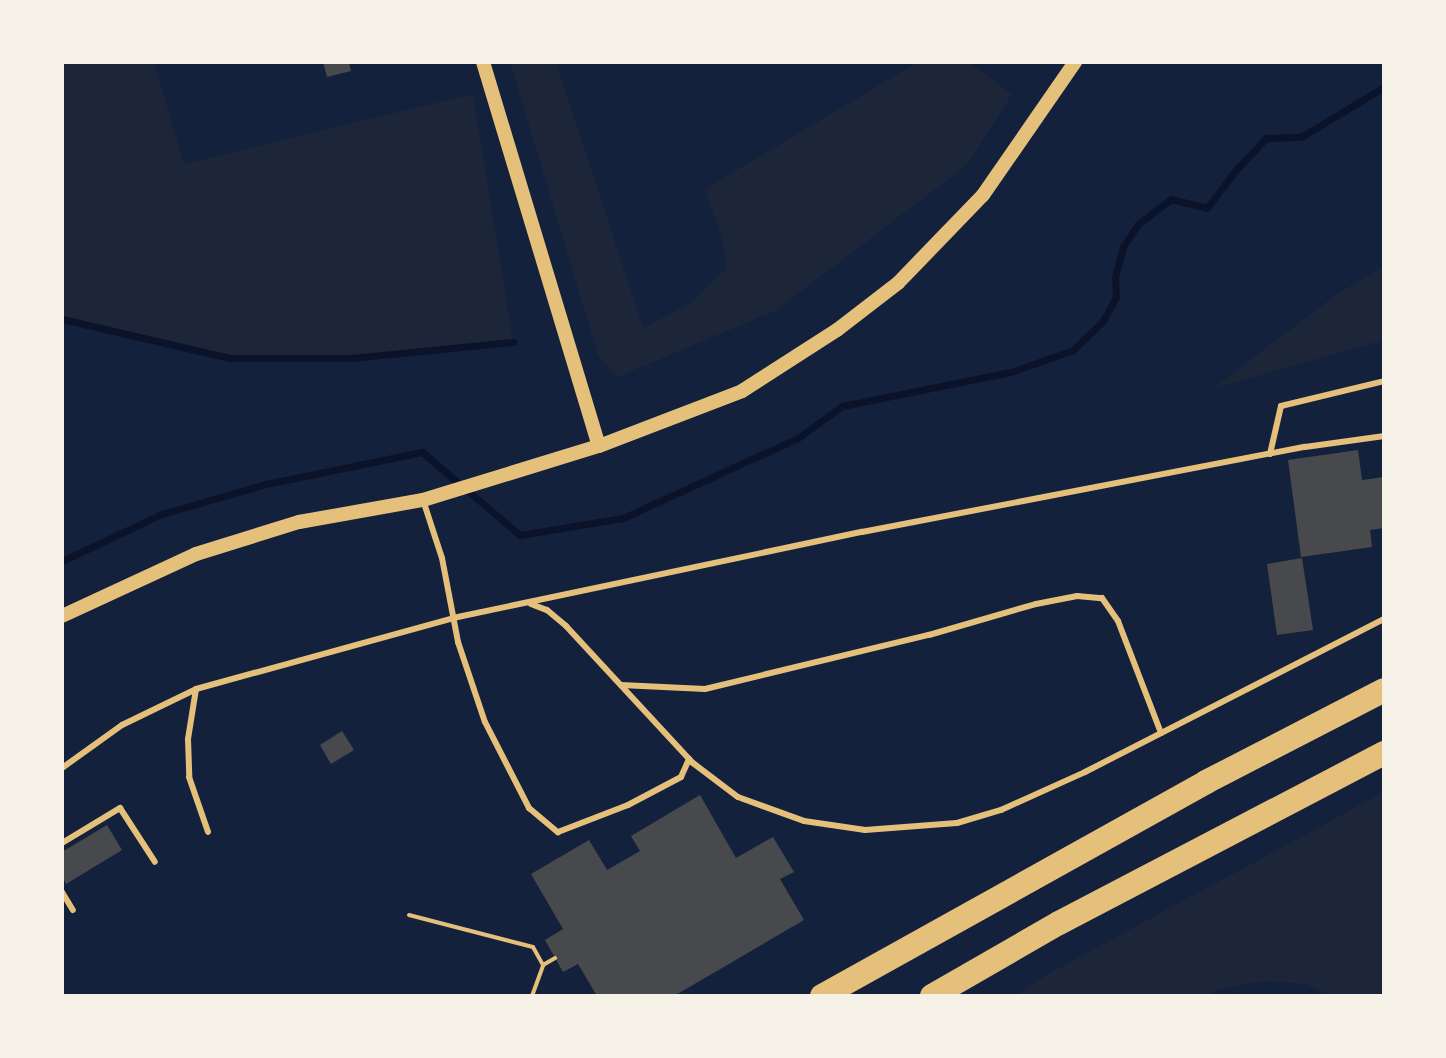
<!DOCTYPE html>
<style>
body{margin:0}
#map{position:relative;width:1446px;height:1058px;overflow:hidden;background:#14213d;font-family:"Space Grotesk",sans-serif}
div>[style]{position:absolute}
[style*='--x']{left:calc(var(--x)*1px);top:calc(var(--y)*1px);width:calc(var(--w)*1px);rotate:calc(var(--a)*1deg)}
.green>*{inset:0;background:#1d2539}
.stream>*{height:7px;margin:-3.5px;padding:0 3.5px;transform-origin:3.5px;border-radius:3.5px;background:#0b132b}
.building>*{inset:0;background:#48494c}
.path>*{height:4px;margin:-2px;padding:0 2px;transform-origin:2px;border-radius:2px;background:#e5c07b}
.service>*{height:6px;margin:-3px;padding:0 3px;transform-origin:3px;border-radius:3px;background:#e5c07b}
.tertiary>*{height:14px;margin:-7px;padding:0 7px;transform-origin:7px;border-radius:7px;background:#e5c07b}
.motorway>*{height:24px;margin:-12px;padding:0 12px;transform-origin:12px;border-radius:12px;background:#e5c07b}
span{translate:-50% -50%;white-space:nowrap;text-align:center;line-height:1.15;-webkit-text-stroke:8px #f6f1e7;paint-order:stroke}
.frame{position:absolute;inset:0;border:64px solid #f6f1e7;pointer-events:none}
</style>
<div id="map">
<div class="green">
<i style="clip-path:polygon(62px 62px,154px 62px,184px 164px,473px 94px,513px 342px,345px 358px,230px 358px,62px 319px)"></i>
<i style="clip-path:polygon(510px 62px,556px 62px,643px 328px,691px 303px,727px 268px,722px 237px,705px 189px,918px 62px,968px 62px,1012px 94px,967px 165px,775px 311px,617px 377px,598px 355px)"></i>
<i style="clip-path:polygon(1384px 266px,1384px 340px,1212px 389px,1337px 294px)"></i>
<i style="clip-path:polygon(1384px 792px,1384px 996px,1331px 996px,1306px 984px,1263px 981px,1217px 990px,1206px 996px,1014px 996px,1046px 975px)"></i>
</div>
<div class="stream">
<i style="--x:62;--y:319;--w:172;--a:13.1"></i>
<i style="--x:230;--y:358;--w:122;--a:0"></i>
<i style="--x:352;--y:358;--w:162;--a:-5.7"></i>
<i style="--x:62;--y:561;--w:110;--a:-25.2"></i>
<i style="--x:162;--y:514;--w:108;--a:-16.1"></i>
<i style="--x:266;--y:484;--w:159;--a:-11.6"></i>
<i style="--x:422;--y:452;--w:128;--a:40.3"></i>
<i style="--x:520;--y:535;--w:104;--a:-9.4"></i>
<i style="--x:623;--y:518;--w:192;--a:-24.6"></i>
<i style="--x:798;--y:438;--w:54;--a:-36"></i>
<i style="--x:842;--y:406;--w:172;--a:-11.4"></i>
<i style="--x:1011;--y:372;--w:66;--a:-19.5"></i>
<i style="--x:1073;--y:350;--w:42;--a:-44"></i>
<i style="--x:1103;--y:321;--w:27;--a:-62"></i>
<i style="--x:1116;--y:297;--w:20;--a:-93"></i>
<i style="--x:1115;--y:277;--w:31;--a:-75"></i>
<i style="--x:1123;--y:247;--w:27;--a:-57"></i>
<i style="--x:1138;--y:224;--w:41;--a:-37.1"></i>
<i style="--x:1171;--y:199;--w:37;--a:14"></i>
<i style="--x:1207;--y:208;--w:46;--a:-52.9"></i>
<i style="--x:1235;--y:171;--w:45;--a:-46.8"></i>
<i style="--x:1266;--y:138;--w:35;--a:-2"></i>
<i style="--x:1301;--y:137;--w:97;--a:-31.1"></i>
</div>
<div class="building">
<i style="clip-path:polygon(323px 62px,349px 62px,351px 71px,327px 77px)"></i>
<i style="clip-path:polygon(1358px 450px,1362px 480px,1384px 477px,1384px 528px,1370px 530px,1372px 547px,1301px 557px,1288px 460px)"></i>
<i style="clip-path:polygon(1302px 558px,1313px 630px,1277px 635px,1267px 564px)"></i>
<i style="clip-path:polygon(342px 731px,354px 750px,331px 764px,320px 745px)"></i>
<i style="clip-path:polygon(700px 795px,736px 858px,773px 837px,794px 872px,780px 879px,804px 920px,674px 996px,597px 996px,578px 964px,563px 972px,545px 940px,563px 929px,531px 874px,589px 840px,607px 870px,640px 851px,631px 836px)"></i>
<i style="clip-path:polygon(107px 825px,122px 850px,66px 884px,62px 876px,62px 852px)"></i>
</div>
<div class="path">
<i style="--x:409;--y:915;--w:128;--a:14.5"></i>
<i style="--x:533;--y:947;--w:21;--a:61"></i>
<i style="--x:532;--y:996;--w:33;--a:-70"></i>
<i style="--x:543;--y:965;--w:14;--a:-30"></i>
</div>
<div class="service">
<i style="--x:1270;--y:454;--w:49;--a:-77.1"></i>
<i style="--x:1281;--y:406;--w:106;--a:-13.6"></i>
<i style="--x:423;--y:500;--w:61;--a:71.9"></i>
<i style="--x:442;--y:558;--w:86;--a:79.2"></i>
<i style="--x:458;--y:642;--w:84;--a:71.4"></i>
<i style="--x:485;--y:722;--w:97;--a:62.9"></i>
<i style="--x:529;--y:808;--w:38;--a:40"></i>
<i style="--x:558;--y:832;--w:75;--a:-21.1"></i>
<i style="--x:628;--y:805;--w:60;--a:-27.8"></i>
<i style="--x:681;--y:777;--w:20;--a:-66"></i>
<i style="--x:531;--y:604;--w:17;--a:21"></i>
<i style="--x:547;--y:610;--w:25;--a:40"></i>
<i style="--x:566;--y:626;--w:187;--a:47.2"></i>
<i style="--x:693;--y:763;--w:56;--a:37.1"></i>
<i style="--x:738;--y:797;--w:70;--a:20"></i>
<i style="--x:804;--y:821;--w:62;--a:8.4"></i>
<i style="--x:865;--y:830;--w:92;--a:-4.4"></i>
<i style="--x:957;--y:823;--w:46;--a:-16.5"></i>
<i style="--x:1001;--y:810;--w:92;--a:-24.3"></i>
<i style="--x:1085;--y:772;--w:336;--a:-27.1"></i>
<i style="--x:621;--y:685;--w:84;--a:2.7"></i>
<i style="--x:705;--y:689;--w:230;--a:-13.6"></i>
<i style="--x:929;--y:635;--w:111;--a:-16.2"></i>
<i style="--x:1036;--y:604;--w:42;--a:-11"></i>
<i style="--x:1077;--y:596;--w:25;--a:5"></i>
<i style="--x:1102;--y:598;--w:28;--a:55"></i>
<i style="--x:1118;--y:621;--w:120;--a:69"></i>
<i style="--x:196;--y:689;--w:51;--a:99.1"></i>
<i style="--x:188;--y:739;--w:38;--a:88"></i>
<i style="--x:189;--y:777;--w:58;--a:70.9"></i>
<i style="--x:62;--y:768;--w:74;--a:-35.6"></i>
<i style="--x:122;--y:725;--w:82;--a:-25.9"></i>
<i style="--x:196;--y:689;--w:267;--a:-15.4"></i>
<i style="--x:453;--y:618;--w:418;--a:-11.9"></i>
<i style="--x:862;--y:532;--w:451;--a:-10.9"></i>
<i style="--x:1305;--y:447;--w:80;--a:-7.9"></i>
<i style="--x:62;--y:843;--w:68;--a:-31.1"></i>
<i style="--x:120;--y:808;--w:64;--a:57.1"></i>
<i style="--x:62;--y:892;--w:21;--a:59"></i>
</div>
<div class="tertiary">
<i style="--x:483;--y:62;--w:401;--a:73.2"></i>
<i style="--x:62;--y:616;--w:148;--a:-24.8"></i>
<i style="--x:196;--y:554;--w:108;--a:-17.3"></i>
<i style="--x:299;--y:522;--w:126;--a:-10.1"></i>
<i style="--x:423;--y:500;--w:184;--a:-17.1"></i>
<i style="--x:599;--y:446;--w:153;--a:-21"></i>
<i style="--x:742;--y:391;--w:113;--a:-32.7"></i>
<i style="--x:837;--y:330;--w:77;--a:-37.6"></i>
<i style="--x:898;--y:283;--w:122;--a:-46"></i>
<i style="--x:983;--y:195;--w:162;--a:-55.3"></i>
</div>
<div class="motorway">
<i style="--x:822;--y:996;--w:440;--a:-29.1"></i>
<i style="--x:1206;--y:782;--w:200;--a:-27.3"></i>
<i style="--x:932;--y:996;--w:146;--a:-29.9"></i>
<i style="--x:1059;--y:923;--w:367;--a:-27.6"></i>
</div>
<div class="frame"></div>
</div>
